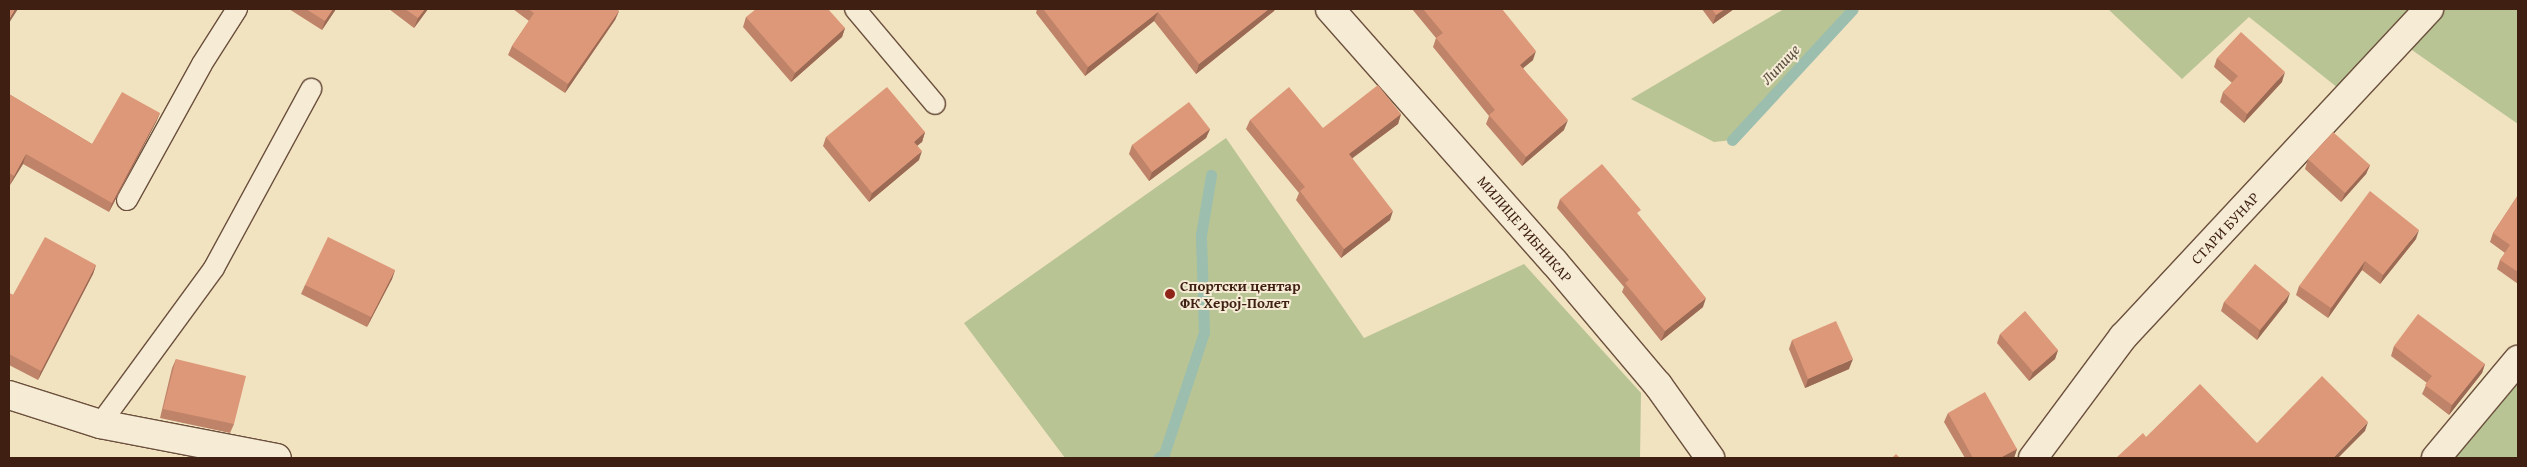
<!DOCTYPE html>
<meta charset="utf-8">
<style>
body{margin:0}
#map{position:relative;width:2527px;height:467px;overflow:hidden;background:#f1e2c0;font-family:"Gentium Book Plus",serif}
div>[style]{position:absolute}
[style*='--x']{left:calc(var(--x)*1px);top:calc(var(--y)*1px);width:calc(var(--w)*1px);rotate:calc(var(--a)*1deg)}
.green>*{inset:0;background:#b8c494}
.stream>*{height:11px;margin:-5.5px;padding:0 5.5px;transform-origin:5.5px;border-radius:5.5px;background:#9bbeaf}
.roads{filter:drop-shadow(1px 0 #6b503d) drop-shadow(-1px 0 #6b503d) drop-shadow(0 1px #6b503d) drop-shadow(0 -1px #6b503d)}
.lane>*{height:20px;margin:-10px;padding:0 10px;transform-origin:10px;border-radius:10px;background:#f6ecd6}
.street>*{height:28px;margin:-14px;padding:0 14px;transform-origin:14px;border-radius:14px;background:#f6ecd6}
.wall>*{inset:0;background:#be8368}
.shaded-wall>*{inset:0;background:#9b6a55}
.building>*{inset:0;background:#dd9879}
.dots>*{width:14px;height:14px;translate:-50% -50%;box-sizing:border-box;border:2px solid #f6ecd6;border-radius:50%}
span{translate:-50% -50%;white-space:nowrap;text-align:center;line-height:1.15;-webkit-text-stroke:4px #f6ecd6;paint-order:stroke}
.street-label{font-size:15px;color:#3e1f11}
.poi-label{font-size:15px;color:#3e1f11;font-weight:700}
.left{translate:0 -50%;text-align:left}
.water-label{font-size:16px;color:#5a4f40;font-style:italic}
.frame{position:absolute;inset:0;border:10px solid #3e1f11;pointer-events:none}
</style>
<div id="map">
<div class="green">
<i style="clip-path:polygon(1784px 9px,1853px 9px,1732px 140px,1714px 142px,1631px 99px)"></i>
<i style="clip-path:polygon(2108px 9px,2518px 9px,2518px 124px,2399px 41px,2348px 96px,2249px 17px,2182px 79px)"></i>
<i style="clip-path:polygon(1226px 138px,1364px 338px,1524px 264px,1641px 393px,1640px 458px,1065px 458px,964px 323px)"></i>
<i style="clip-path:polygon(2518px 360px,2518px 458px,2436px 458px)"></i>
</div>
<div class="stream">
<i style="--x:1732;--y:140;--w:178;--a:-47.3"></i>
<i style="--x:1158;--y:458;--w:7;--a:-34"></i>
<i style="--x:1164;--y:454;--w:128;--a:-71.8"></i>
<i style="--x:1204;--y:332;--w:97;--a:-91.8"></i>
<i style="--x:1201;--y:235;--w:61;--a:-80.5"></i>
</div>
<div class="roads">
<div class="lane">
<i style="--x:855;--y:9;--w:124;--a:49.9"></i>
<i style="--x:127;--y:200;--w:155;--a:-61.1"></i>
<i style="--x:202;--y:64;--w:65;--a:-57.5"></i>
<i style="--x:100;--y:424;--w:193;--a:-53.8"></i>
<i style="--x:214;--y:268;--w:204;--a:-61.5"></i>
</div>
<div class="street">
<i style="--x:1330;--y:9;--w:338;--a:48.5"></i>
<i style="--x:1554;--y:262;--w:161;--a:49.8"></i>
<i style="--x:1658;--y:385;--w:90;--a:54.5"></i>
<i style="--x:9;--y:395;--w:96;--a:17.7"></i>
<i style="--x:100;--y:424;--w:180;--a:10.9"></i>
<i style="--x:2033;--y:458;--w:151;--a:-53.4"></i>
<i style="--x:2123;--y:337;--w:449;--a:-47"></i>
<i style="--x:2436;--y:458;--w:128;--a:-50.1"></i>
</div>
</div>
<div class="wall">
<i style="clip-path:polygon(289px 9px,336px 9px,322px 30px)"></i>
<i style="clip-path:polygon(389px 9px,428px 9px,414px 28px)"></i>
<i style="clip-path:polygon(513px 9px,615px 9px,619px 11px,615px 20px,565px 93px,508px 55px,512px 46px,529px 21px)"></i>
<i style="clip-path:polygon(1037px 9px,1275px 9px,1274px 11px,1196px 74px,1154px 21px,1085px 76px,1036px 13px)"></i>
<i style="clip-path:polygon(1412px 9px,1502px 9px,1533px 60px,1523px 68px,1564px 130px,1522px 166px,1486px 124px,1489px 116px,1433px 47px,1436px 38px)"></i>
<i style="clip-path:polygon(1702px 9px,1734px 9px,1713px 24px)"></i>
<i style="clip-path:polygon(746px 17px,845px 28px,842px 37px,791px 82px,743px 27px)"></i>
<i style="clip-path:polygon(2217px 58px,2282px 82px,2244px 123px,2220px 102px,2223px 92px,2232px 83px,2214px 67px)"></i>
<i style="clip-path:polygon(9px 94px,92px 144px,160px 113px,156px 122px,109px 212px,23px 164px,10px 185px,9px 184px)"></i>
<i style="clip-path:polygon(1401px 114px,1398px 124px,1352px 158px,1390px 220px,1341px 258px,1296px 200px,1299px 193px,1246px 129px,1250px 120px,1323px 128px)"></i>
<i style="clip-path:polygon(1210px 129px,1206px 138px,1149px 181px,1129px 154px,1132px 145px)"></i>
<i style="clip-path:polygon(925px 132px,922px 142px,917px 145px,919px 160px,869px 202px,823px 146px,826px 137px)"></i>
<i style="clip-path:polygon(2308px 159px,2370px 165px,2366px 174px,2341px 202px,2305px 169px)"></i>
<i style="clip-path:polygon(2518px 195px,2518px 284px,2497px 269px,2500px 260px,2505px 253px,2490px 242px,2493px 233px)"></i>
<i style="clip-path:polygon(1560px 199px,1639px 216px,1703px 307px,1661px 341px,1622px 292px,1624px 287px,1557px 208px)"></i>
<i style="clip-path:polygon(2416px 239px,2380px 284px,2362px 270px,2328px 318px,2296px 295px,2299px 286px)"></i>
<i style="clip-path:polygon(96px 265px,93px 274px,38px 380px,9px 365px,9px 293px,13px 295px)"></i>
<i style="clip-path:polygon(395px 270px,392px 279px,367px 327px,301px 294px,305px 285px)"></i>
<i style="clip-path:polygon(2224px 302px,2287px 302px,2257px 340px,2221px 311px)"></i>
<i style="clip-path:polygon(2000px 334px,2058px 350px,2055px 359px,2029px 381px,1997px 343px)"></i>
<i style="clip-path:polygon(1792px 340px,1849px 369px,1805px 388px,1789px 349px)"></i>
<i style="clip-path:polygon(2394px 346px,2485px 364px,2482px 373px,2449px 415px,2422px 394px,2427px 383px,2391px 356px)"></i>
<i style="clip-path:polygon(176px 359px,234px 424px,230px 433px,160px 418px,172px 368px)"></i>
<i style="clip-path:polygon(1948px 413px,2017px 449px,2014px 458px,1965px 458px,1944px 422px)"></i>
</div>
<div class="shaded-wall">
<i style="clip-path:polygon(15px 9px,18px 9px,9px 23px,9px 19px)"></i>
<i style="clip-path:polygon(333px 9px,336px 9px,322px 30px,325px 21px)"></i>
<i style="clip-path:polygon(425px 9px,428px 9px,414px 28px,418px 18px)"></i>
<i style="clip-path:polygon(1269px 9px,1275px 9px,1274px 11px,1196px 74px,1199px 64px)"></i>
<i style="clip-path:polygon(1725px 9px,1734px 9px,1713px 24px,1716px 15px)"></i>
<i style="clip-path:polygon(619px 11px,615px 20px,565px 93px,568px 84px)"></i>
<i style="clip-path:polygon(1158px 12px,1154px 21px,1085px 76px,1088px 67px)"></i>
<i style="clip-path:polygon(845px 28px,842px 37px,791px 82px,795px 73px)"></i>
<i style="clip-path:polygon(1536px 51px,1533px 60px,1516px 74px,1520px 65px)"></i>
<i style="clip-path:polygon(2285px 72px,2282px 82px,2244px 123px,2247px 114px)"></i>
<i style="clip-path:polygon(160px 113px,156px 122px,109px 212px,112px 203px)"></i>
<i style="clip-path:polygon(1401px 114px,1398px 124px,1346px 163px,1349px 154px)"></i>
<i style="clip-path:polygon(1568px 120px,1564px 130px,1522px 166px,1526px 157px)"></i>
<i style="clip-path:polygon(1210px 129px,1206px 138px,1149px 181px,1152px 172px)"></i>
<i style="clip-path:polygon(925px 132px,922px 142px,911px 151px,914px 142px)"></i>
<i style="clip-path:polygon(922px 151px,919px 160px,869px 202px,872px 193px)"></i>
<i style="clip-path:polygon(26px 154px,23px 164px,10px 185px,14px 176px)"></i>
<i style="clip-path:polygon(2370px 165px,2366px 174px,2341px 202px,2345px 193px)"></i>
<i style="clip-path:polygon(1393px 211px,1390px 220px,1341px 258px,1344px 249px)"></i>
<i style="clip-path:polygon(2419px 230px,2416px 239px,2380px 284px,2383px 275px)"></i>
<i style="clip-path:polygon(2365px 261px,2362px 270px,2328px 318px,2331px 308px)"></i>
<i style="clip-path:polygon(96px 265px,93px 274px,38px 380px,41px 371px)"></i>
<i style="clip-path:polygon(395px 270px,392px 279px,367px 327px,371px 317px)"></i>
<i style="clip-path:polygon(2290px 293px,2287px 302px,2257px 340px,2260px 330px)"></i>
<i style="clip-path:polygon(1706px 298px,1703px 307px,1661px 341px,1665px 331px)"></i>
<i style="clip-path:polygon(2058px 350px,2055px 359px,2029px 381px,2033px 372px)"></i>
<i style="clip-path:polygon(1853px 359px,1849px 369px,1805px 388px,1808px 379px)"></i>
<i style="clip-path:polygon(2485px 364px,2482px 373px,2449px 415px,2452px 405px)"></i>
<i style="clip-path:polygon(2368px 422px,2365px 431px,2338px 458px,2333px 458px)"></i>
<i style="clip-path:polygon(2017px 449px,2014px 458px,2000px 458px)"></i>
</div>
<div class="building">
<i style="clip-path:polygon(9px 9px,15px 9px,9px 19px)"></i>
<i style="clip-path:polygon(306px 9px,333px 9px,325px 21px)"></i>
<i style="clip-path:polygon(405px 9px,425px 9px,418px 18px)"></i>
<i style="clip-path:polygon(528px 9px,615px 9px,619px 11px,568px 84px,512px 46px,534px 13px)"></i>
<i style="clip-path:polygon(756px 9px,828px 9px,845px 28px,795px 73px,746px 17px)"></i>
<i style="clip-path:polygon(1043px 9px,1269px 9px,1199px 64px,1158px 12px,1088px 67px)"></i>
<i style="clip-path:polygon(1423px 9px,1502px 9px,1536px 51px,1520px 65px,1568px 120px,1526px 157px,1489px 115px,1495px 110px,1436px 38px,1443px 33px)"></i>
<i style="clip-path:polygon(1712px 9px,1725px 9px,1716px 15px)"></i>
<i style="clip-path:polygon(2241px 32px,2285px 72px,2247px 114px,2223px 92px,2238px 76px,2217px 58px)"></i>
<i style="clip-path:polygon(1378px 85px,1401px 114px,1349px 154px,1393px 211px,1344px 249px,1300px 191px,1305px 187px,1250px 120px,1289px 87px,1323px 128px)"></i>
<i style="clip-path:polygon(887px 87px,925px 132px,914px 142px,922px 151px,872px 193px,826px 137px)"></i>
<i style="clip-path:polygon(122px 92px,160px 113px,112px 203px,26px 154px,14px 176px,9px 173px,9px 94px,92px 144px)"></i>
<i style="clip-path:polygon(1189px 102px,1210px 129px,1152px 172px,1132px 145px)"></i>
<i style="clip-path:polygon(2333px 132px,2370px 165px,2345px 193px,2308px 159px)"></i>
<i style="clip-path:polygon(1602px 164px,1641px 210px,1637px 213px,1706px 298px,1665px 331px,1625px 283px,1629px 280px,1560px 199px)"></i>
<i style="clip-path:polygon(2370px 191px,2419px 230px,2383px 275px,2365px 261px,2331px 308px,2299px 286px)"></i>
<i style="clip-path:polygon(2518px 195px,2518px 272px,2500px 260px,2510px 245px,2493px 233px)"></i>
<i style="clip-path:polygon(45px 237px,96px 265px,41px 371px,9px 354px,9px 293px,13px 295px)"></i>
<i style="clip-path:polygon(328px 237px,395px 270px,371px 317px,305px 285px)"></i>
<i style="clip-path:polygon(2255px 264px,2290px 293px,2260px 330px,2224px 302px)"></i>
<i style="clip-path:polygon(2025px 311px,2058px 350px,2033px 372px,2000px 334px)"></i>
<i style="clip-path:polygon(2418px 314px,2485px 364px,2452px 405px,2425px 385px,2432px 376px,2394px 346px)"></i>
<i style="clip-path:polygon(1836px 321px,1853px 359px,1808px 379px,1792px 340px)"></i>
<i style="clip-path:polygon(176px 359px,246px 376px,234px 424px,163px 409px)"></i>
<i style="clip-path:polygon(2322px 376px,2368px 422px,2333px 458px,2116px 458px,2143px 433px,2146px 437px,2200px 384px,2257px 443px)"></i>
<i style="clip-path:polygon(1985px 392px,2017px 449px,2000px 458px,1973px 458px,1948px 413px)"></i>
<i style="clip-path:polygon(1896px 454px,1900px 458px,1892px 458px)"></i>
<i style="clip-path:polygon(1354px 457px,1354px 458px,1336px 458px)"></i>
</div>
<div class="dots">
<i style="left:1170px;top:294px;background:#8f2418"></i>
</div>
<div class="street-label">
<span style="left:2225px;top:228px;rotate:-47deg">СТАРИ БУНАР</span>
<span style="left:1525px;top:229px;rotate:49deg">МИЛИЦЕ РИБНИКАР</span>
</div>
<div class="poi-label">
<span class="left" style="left:1180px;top:294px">Спортски центар<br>ФК Херој-Полет</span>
</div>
<div class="water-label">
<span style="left:1780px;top:64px;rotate:-47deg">Липице</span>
</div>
<div class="frame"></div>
</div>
